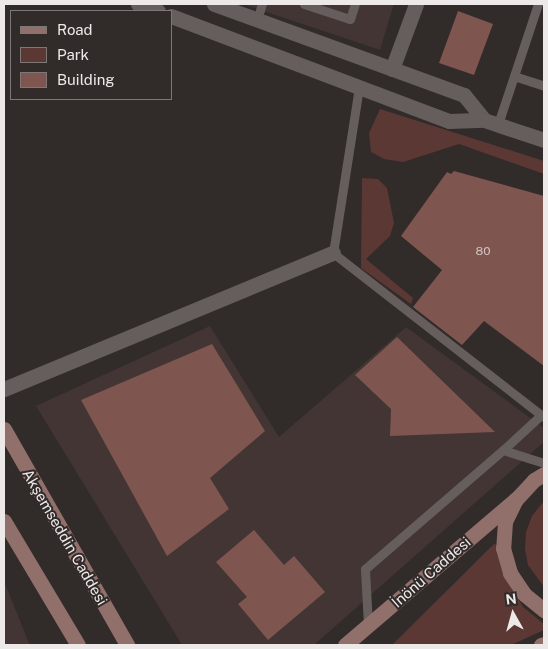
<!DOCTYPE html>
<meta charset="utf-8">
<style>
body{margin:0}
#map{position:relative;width:548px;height:649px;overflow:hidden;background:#312b2a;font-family:"Public Sans",sans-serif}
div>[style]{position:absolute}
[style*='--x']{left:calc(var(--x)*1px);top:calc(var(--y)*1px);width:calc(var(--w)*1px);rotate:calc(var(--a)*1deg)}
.built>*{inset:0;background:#423533}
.green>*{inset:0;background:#5b3833}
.building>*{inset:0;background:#7f564f}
.lane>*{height:9px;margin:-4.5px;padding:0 4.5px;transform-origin:4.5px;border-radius:4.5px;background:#655e5d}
.street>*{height:15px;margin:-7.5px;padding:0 7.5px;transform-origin:7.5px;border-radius:7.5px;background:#655e5d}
.secondary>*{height:15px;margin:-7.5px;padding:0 7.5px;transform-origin:7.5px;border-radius:7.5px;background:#91706b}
span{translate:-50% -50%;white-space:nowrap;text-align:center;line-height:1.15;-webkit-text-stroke:4px #312b2a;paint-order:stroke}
.number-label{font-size:12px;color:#d2c4c2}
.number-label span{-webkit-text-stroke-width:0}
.street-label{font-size:15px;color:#eee9e9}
.frame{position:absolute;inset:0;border:5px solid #eee9e9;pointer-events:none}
.legend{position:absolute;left:10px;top:10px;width:162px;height:90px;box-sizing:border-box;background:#312b2a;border:1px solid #7d7776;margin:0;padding:6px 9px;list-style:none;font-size:15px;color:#eee9e9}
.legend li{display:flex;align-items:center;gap:10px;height:25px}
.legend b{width:25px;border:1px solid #7d7776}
.north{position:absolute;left:488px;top:589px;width:50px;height:50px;-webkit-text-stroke:4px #312b2a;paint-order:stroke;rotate:353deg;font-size:14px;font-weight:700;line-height:20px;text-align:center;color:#eee9e9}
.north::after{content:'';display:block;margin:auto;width:18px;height:22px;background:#eee9e9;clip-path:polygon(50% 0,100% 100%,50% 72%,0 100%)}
</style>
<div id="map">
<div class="built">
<i style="clip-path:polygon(243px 4px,394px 4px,380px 50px)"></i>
<i style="clip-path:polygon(210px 326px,279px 437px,406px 327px,544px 428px,544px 442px,314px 645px,182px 645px,36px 406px)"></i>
<i style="clip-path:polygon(4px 581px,29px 643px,30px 645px,4px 645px)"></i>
</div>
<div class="green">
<i style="clip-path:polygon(380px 109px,544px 161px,544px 174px,459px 144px,403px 162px,384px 159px,371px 152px,369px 133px)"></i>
<i style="clip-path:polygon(362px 178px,378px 179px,387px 188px,394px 223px,390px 236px,366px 259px,413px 298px,411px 304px,361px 268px)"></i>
<i style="clip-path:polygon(544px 501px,544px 587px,528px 565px,525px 549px,526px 532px,532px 516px)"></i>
<i style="clip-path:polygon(495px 543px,506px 578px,523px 607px,544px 624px,544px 630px,511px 645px,392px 645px)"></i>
</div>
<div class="building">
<i style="clip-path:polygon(458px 11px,493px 24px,474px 75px,439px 63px)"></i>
<i style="clip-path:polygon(454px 171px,544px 196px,544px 366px,484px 321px,462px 345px,413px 307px,442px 270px,401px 236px,447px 172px,451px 174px)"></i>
<i style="clip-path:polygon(397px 337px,495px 432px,390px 436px,391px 409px,355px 375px)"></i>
<i style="clip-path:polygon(212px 344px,265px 431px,210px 478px,229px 509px,167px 556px,81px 400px)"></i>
<i style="clip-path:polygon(254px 530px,284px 565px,294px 556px,325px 592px,268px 640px,238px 604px,247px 597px,216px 562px)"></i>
</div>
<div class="lane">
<i style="--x:304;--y:4;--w:48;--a:18.1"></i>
<i style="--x:350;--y:19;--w:16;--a:-72"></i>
<i style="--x:257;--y:20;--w:17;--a:-73"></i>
<i style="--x:514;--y:76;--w:32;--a:18"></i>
<i style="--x:359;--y:87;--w:168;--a:98.9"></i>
<i style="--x:333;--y:253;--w:267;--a:37.9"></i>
<i style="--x:498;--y:124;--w:126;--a:-71.6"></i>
<i style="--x:503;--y:450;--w:52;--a:-42.6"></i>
<i style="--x:368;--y:625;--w:56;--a:-93.1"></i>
<i style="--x:365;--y:569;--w:182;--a:-40.8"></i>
<i style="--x:503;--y:450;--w:43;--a:17.6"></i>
</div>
<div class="street">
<i style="--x:138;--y:4;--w:21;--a:19"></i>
<i style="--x:214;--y:4;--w:266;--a:20"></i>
<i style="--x:464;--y:95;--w:32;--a:51"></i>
<i style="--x:171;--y:16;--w:297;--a:20.7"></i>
<i style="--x:449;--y:121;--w:35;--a:-2"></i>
<i style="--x:484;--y:120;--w:63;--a:18.4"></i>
<i style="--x:392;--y:69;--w:69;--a:-69.7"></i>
<i style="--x:4;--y:389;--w:356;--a:-22.5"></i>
</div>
<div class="secondary">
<i style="--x:4;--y:429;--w:249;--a:60.3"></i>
<i style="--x:544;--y:474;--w:12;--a:149"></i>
<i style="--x:534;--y:480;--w:26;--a:133"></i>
<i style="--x:516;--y:499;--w:25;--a:116"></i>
<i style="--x:505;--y:522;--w:26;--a:94"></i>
<i style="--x:503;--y:548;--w:26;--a:74"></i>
<i style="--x:510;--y:573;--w:25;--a:56"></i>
<i style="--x:524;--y:594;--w:26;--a:39"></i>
<i style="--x:4;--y:521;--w:144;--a:59.2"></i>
<i style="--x:345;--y:645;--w:225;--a:-40.5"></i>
<i style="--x:541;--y:645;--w:3;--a:-18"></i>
</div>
<div class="number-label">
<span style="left:483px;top:252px">80</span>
</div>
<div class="street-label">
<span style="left:65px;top:537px;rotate:60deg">Akşemseddin Caddesi</span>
<span style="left:431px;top:572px;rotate:-41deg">İnönü Caddesi</span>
</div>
<div class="frame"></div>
<ul class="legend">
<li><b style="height:6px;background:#91706b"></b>Road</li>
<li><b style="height:14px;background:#5b3833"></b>Park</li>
<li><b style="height:14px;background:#7f564f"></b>Building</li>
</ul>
<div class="north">N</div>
</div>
